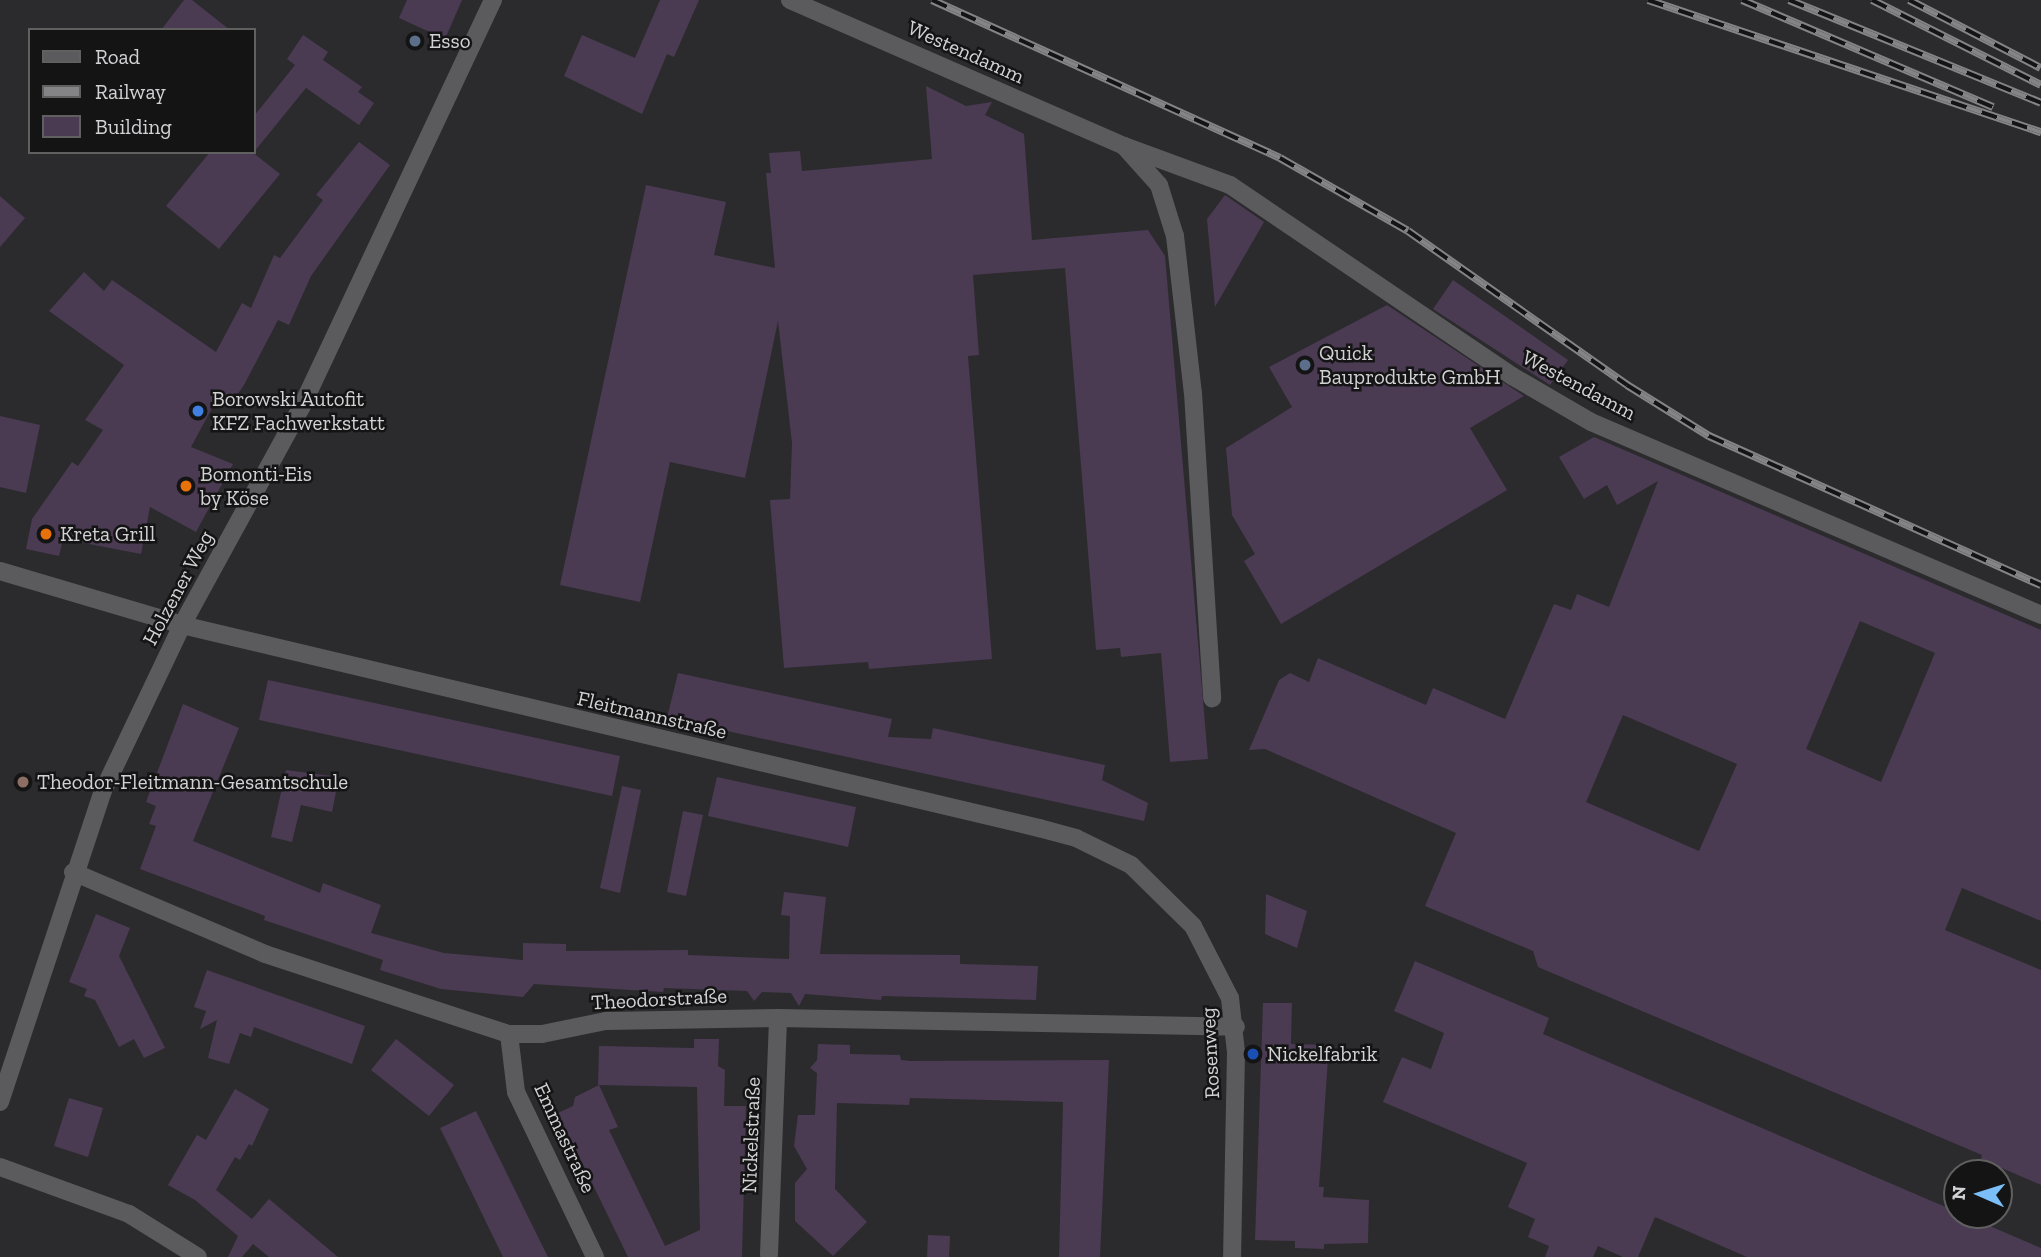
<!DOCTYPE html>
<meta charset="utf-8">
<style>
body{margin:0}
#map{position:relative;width:2041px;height:1257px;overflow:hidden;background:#2b2b2e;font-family:"Zilla Slab",serif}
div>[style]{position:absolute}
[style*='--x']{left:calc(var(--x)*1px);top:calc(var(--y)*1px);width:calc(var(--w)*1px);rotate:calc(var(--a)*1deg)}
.building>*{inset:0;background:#4a3a52}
.minor>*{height:18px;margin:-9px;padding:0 9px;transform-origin:9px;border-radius:9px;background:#5b5b5e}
.tertiary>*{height:18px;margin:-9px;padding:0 9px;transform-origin:9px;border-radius:9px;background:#5b5b5e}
.secondary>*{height:18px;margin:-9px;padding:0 9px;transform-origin:9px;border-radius:9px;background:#5b5b5e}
.rail>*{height:8px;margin-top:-4px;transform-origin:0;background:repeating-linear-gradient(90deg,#141415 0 16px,#848487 0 32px);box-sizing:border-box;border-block:2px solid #848487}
.dots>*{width:19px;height:19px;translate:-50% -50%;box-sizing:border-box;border:4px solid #141415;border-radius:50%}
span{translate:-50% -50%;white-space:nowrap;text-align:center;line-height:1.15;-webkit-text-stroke:5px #141415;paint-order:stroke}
.poi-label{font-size:21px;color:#d2d2d4}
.left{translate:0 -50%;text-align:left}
.street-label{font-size:21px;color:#d2d2d4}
.legend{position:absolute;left:28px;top:28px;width:228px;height:126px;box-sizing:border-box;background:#141415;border:2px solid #606061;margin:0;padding:9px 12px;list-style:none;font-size:21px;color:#d2d2d4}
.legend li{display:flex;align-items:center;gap:14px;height:35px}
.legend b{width:35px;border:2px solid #606061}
.north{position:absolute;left:1943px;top:1159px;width:70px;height:70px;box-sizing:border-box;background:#141415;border:2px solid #606061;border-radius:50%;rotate:273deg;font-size:19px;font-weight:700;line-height:28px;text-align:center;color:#d2d2d4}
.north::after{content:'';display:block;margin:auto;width:24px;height:32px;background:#7bbef8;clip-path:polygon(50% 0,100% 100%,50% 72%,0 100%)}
</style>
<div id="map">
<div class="building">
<i style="clip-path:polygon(184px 0,192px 0,230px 30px,161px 30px)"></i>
<i style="clip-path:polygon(407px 0,462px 0,445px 39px,399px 18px)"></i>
<i style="clip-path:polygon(660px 0,699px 0,674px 57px,667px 54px,642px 114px,564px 76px,582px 35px,635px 58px)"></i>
<i style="clip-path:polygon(303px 35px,328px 52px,323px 60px,362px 87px,358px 92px,374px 103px,359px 125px,306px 88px,254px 152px,254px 116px,295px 65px,287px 59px)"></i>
<i style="clip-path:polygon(926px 86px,966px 106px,992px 102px,985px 115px,1024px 134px,1032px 240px,1148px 230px,1165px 256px,1208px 759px,1170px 762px,1161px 653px,1121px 657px,1120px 648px,1096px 650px,1065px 268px,973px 275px,979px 355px,968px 356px,992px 659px,869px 669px,868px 662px,784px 668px,770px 500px,790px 499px,792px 443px,778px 321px,745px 478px,670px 462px,640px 602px,560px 585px,646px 185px,726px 202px,714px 255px,775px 268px,766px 173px,771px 173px,769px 153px,800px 151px,802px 171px,932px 159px)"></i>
<i style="clip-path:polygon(359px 142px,390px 165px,311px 276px,289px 325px,278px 320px,244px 385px,231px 404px,218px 397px,191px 447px,233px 464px,196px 532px,150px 507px,141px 554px,63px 539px,59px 556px,26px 549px,32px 519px,72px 462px,78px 466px,103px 430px,85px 420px,124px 365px,49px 311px,84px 272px,104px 291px,112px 280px,216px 352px,242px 303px,251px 308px,274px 255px,280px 258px,323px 200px,316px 195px)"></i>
<i style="clip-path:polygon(210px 152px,252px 152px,280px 174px,219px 249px,166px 206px)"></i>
<i style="clip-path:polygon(1225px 195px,1264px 222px,1215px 307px,1207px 219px)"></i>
<i style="clip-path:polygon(0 196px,25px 218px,0 247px)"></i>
<i style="clip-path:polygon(1453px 280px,1568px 360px,1550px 385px,1433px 309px)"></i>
<i style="clip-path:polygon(1387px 305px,1524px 396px,1470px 428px,1507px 490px,1281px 624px,1244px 561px,1255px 554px,1232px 515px,1226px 448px,1292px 407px,1269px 367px)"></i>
<i style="clip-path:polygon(0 416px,40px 425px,26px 493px,0 487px)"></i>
<i style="clip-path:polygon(evenodd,1594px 437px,2041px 630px,2041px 921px,1962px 888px,1945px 930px,2041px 970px,2041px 1185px,1981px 1159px,1982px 1155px,1538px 967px,1533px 951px,1425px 906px,1456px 833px,1265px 749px,1249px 750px,1279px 680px,1290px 673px,1309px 682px,1318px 658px,1426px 705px,1433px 688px,1505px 719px,1554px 604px,1571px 610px,1577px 594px,1609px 607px,1658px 481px,1617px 505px,1607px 485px,1584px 499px,1559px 457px,1594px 437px,1860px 621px,1935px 653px,1881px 782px,1806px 749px,1860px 621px,1594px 437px,1623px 715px,1737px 764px,1699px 851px,1586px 802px,1623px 715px)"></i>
<i style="clip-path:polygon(678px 673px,892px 719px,888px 737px,931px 739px,933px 728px,1105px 765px,1102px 780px,1148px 803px,1144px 821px,667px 718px)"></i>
<i style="clip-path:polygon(268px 680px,620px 756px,612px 796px,259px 720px)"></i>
<i style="clip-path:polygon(183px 704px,239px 728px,193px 841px,320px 893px,323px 883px,381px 905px,371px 933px,444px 953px,523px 960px,523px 943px,566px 944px,566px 951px,688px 950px,688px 955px,789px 959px,790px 916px,781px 915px,784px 892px,826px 897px,820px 954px,960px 955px,960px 964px,1038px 966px,1036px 1000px,882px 996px,881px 1000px,805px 994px,799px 1006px,791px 993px,762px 992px,754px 1001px,747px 991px,664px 988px,663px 992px,534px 984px,523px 997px,441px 989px,380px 970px,383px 960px,264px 920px,265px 916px,140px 869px,156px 826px,149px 824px,156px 806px,146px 802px)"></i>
<i style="clip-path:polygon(286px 770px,339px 777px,332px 812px,301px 805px,292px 842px,271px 837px)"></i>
<i style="clip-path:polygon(717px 777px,856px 807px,848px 847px,708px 816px)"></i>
<i style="clip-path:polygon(622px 786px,641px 790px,620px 893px,600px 888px)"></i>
<i style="clip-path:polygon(683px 811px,703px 815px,686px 896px,667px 892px)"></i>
<i style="clip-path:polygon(1266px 894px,1307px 911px,1297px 948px,1265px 934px)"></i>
<i style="clip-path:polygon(96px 914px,130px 928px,119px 956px,165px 1048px,144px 1058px,134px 1039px,119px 1047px,95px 1000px,84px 996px,87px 989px,69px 982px)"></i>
<i style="clip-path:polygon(1415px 961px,1549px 1018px,1543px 1034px,2041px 1248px,2041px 1257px,1747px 1257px,1655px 1217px,1638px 1257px,1623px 1257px,1598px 1246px,1593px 1257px,1545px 1257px,1549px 1246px,1528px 1237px,1535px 1219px,1508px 1207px,1527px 1163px,1383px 1102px,1402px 1057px,1431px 1069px,1444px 1033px,1394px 1011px)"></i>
<i style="clip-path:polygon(207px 970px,365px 1026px,352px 1064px,254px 1027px,251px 1037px,240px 1033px,229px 1064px,208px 1058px,217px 1020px,200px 1029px,206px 1011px,194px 1007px)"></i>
<i style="clip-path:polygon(1263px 1003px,1292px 1003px,1291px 1044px,1329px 1045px,1319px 1187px,1324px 1187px,1323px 1197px,1369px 1200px,1368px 1243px,1324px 1244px,1324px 1249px,1295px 1248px,1295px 1241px,1255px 1240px)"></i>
<i style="clip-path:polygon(396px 1039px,454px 1085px,429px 1116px,371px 1070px)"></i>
<i style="clip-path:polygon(694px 1039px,719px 1039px,718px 1066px,725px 1070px,724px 1106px,746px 1106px,742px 1257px,628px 1257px,558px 1113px,573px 1106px,575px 1097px,599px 1085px,618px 1127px,609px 1130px,665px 1246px,700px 1230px,697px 1087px,598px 1085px,599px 1046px,694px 1048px)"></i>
<i style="clip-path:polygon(818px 1044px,850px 1045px,850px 1054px,900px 1055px,901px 1060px,910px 1061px,1109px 1060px,1100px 1257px,1059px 1257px,1063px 1102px,910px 1098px,909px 1105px,837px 1103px,835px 1189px,867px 1222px,833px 1256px,795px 1221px,795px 1183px,807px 1169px,794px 1146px,798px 1115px,815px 1115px,817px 1073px,810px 1068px,817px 1060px)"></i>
<i style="clip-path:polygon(235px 1089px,269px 1109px,252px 1146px,249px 1144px,240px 1160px,235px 1157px,216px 1190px,252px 1219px,269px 1199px,338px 1257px,269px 1257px,253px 1244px,242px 1257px,228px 1257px,238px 1236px,195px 1200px,168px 1185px,197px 1135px,206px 1140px)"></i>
<i style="clip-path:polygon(69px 1098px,103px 1108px,88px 1157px,54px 1146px)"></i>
<i style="clip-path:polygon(476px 1111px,539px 1239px,548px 1257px,503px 1257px,453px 1154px,440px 1128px)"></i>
<i style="clip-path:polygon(928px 1235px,950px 1236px,949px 1257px,927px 1257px)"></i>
</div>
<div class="minor">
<i style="--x:790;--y:0;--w:365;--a:23.6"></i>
<i style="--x:1124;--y:146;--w:52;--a:48.1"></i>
<i style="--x:1159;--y:185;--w:53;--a:72.6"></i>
<i style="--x:1175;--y:236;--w:158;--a:83.5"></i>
<i style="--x:1193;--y:393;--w:306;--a:86.4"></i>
<i style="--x:1124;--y:146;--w:113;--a:20.2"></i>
<i style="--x:1230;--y:185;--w:341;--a:34.1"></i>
<i style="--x:1512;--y:376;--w:91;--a:30.2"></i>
<i style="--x:1591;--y:422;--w:490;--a:23.2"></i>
<i style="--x:0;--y:571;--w:190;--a:16.5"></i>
<i style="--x:73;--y:872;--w:209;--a:23.1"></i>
<i style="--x:265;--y:954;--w:257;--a:18.2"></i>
<i style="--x:509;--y:1034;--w:33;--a:0"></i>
<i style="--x:542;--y:1034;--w:65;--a:-11.5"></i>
<i style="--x:606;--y:1021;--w:172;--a:-1"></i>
<i style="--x:778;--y:1018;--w:458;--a:1.1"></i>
<i style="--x:509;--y:1034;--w:58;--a:83.1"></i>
<i style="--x:516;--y:1092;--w:183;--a:64.4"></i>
<i style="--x:0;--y:1167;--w:137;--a:20"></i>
<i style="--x:129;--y:1214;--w:81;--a:31.9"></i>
<i style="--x:769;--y:1254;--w:236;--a:-87.8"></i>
</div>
<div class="tertiary">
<i style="--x:182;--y:625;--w:881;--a:13.33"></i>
<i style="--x:1039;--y:828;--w:38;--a:15"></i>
<i style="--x:1076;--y:838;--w:61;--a:26.1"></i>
<i style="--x:1131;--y:865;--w:87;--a:44.5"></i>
<i style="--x:1193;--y:926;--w:81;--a:62.8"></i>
<i style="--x:1230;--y:998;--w:54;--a:83.7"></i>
<i style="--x:1236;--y:1052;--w:205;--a:91.1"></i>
</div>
<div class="secondary">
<i style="--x:0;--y:1102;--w:325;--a:-71.7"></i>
<i style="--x:102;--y:793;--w:186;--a:-64.5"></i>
<i style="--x:182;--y:625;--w:247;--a:-61.3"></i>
<i style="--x:301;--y:408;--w:451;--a:-64.8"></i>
</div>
<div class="rail">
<i style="--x:932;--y:0;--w:382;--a:24.4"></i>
<i style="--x:1280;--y:158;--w:147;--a:29.7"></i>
<i style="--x:1408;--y:231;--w:268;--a:35.1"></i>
<i style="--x:1627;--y:385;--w:97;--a:31.9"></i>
<i style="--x:1709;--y:436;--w:364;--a:24.2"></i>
<i style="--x:1648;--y:0;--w:415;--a:18.6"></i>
<i style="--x:1742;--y:0;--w:273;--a:23.1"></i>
<i style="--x:1789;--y:0;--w:272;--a:22.2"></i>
<i style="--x:1872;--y:0;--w:189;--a:26.7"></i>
<i style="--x:1909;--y:0;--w:148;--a:27.3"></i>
</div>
<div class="dots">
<i style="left:415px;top:41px;background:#5c6f8a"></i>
<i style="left:1305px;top:365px;background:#5c6f8a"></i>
<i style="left:198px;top:411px;background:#3f7fe0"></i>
<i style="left:186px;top:486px;background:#e8710a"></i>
<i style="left:46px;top:534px;background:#e8710a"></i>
<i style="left:23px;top:782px;background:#8d6e63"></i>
<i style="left:1253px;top:1054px;background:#1a4fb4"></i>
</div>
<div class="poi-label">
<span class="left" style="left:429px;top:41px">Esso</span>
<span class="left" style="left:1319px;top:365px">Quick<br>Bauprodukte GmbH</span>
<span class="left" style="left:212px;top:411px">Borowski Autofit<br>KFZ Fachwerkstatt</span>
<span class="left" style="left:200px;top:486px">Bomonti-Eis<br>by Köse</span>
<span class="left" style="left:60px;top:534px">Kreta Grill</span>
<span class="left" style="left:37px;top:782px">Theodor-Fleitmann-Gesamtschule</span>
<span class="left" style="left:1267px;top:1054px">Nickelfabrik</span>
</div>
<div class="street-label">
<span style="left:966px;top:52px;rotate:24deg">Westendamm</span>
<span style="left:1579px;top:385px;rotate:28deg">Westendamm</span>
<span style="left:178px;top:588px;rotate:-62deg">Holzener Weg</span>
<span style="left:652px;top:715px;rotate:13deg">Fleitmannstraße</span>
<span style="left:659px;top:999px;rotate:-3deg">Theodorstraße</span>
<span style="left:1210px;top:1053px;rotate:-93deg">Rosenweg</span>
<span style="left:751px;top:1135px;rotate:-88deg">Nickelstraße</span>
<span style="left:565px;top:1138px;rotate:65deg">Emmastraße</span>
</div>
<ul class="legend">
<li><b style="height:9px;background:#5b5b5e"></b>Road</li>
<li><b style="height:9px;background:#848487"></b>Railway</li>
<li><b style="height:19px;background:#4a3a52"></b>Building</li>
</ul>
<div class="north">N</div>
</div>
